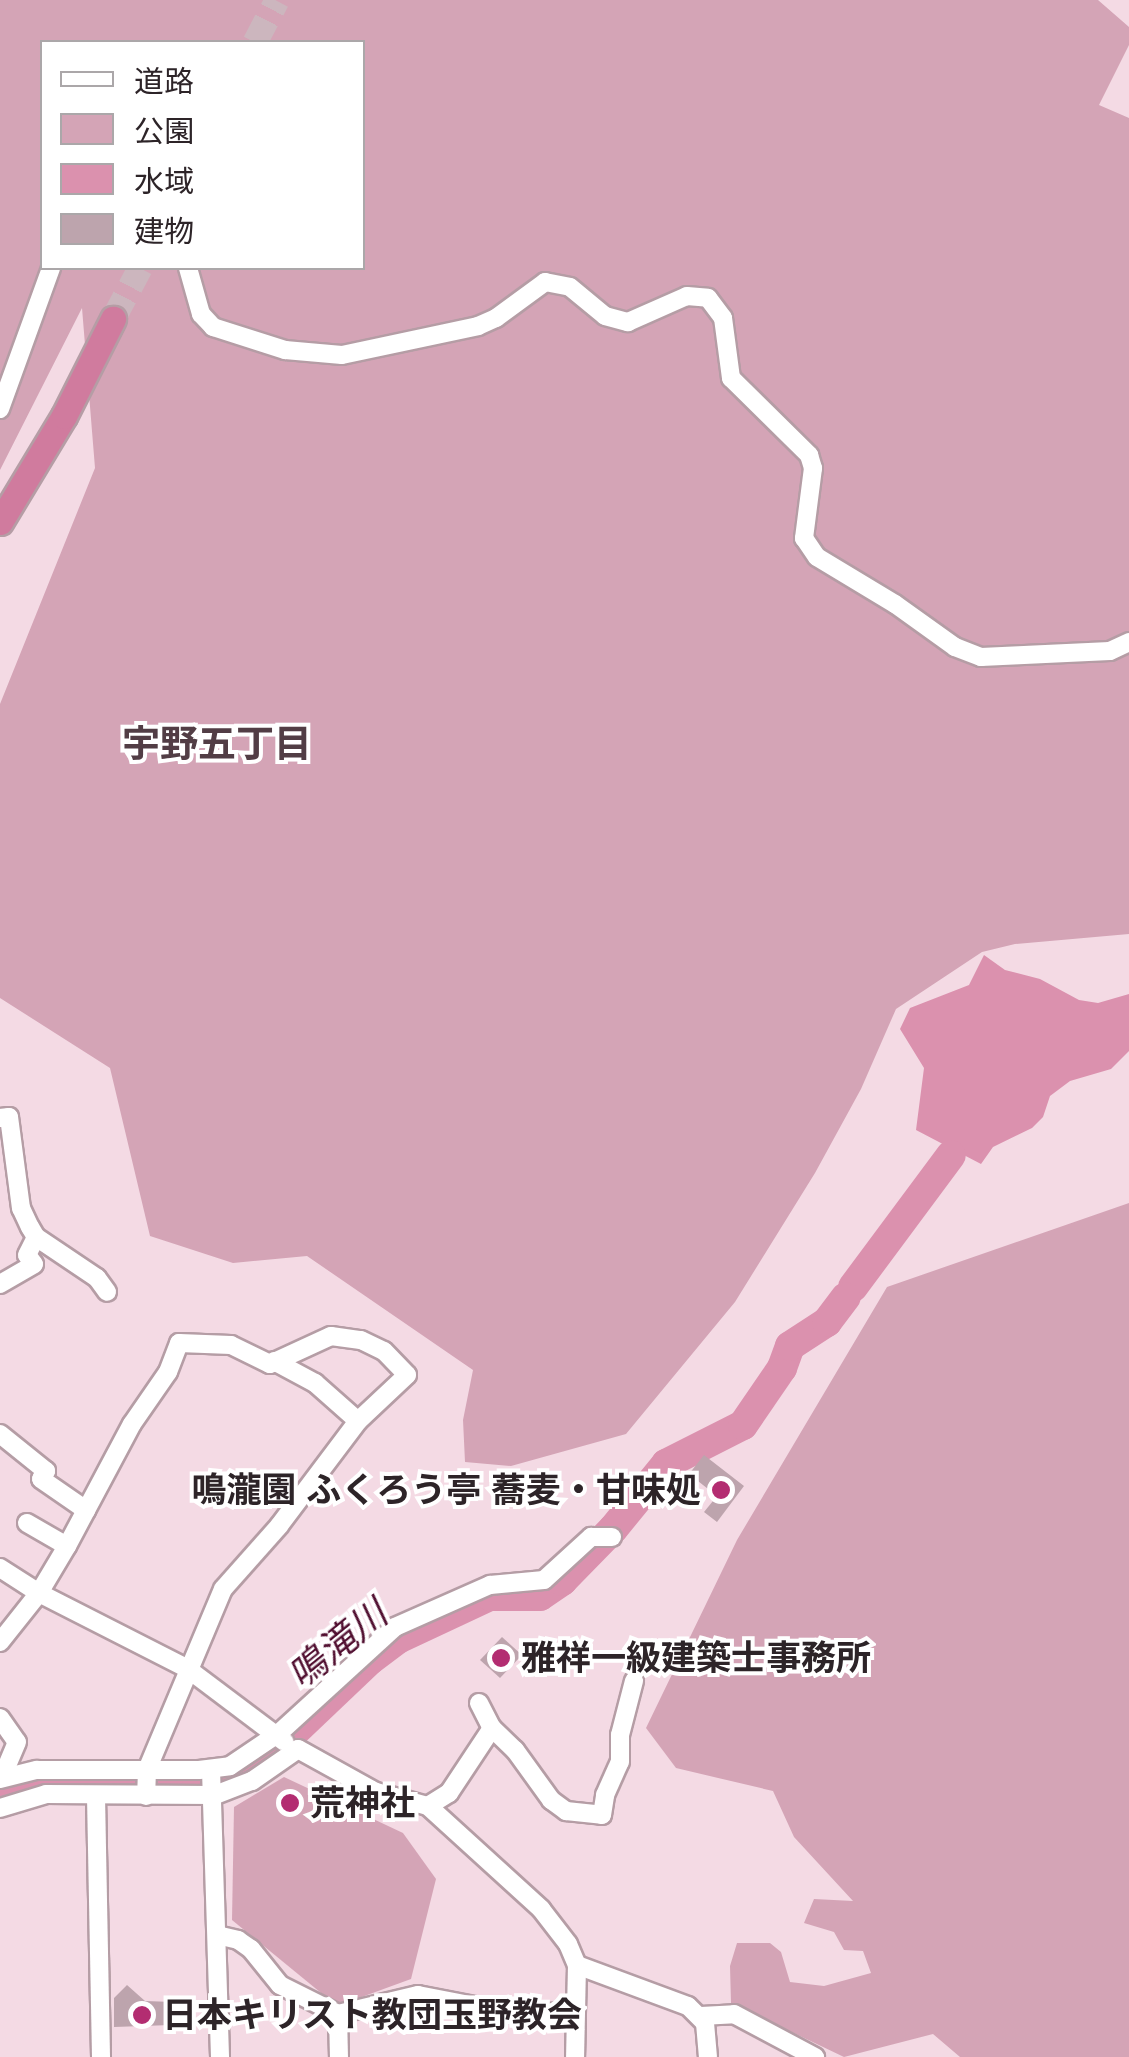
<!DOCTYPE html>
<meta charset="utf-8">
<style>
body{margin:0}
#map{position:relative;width:1129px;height:2057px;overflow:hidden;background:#f4dae4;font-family:Arial,"Noto Sans JP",sans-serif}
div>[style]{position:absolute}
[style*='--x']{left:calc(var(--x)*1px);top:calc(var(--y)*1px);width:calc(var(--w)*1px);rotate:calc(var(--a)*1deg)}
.green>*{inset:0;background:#d4a4b6}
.water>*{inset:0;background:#db91ae}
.river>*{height:30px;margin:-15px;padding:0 15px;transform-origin:15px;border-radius:15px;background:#db91ae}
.building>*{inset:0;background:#bda4ad}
.highway-tunnel>*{height:25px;margin-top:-12.5px;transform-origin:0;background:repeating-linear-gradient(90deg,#ccb6be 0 25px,transparent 0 37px)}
.roads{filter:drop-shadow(2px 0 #b59da5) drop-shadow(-2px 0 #b59da5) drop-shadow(0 2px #b59da5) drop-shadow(0 -2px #b59da5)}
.minor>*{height:18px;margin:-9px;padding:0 9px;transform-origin:9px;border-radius:9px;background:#fff}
.highway>*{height:25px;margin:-12.5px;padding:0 12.5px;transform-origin:12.5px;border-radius:12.5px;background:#d07b9e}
.dots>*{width:28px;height:28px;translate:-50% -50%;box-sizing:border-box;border:5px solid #fff;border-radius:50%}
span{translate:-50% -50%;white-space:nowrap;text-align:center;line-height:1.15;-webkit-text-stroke:8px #fff;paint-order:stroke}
.poi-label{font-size:35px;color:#2d2428;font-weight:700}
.right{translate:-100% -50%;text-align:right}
.left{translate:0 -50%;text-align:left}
.neighbourhood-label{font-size:38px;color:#523d45;font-weight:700}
.water-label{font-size:38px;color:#510f30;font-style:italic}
.legend{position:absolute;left:40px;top:40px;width:325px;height:230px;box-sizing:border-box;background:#fff;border:2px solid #aba7a9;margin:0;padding:12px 18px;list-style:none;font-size:30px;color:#2d2428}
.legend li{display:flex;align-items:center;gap:20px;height:50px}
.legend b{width:50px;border:2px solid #aba7a9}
</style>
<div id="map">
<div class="green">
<i style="clip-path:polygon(evenodd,0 0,1098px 0,1129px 27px,1129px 45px,1099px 105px,1129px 118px,1129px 934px,1015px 944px,982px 952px,896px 1009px,861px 1089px,815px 1173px,735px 1302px,626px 1434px,511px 1466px,465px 1462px,463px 1420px,473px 1370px,307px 1256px,233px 1263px,150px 1236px,110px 1068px,0 998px,0 704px,95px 468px,82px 308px,0 470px,0 0,42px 42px,362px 42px,362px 268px,42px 268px,42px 42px)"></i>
<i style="clip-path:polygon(1129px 1203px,1129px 2057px,960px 2057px,933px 2034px,844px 2057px,731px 2003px,730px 1966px,737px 1943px,770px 1943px,781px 1952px,790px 1982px,824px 1986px,871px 1973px,863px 1951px,844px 1950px,834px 1932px,804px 1923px,814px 1899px,853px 1901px,794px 1837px,773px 1791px,676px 1768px,646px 1728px,737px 1540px,887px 1287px)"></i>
<i style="clip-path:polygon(284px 1777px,403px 1833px,436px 1879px,411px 1979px,337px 2006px,232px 1920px,234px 1807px)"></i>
</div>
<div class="water">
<i style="clip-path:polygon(984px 955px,1005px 970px,1040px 979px,1079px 1000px,1098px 1003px,1129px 994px,1129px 1051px,1111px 1069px,1070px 1081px,1050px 1096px,1043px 1117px,1032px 1128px,993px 1147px,981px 1164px,916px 1130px,924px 1068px,900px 1029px,910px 1008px,969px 985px)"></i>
</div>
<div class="river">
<i style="--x:853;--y:1287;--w:164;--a:-53.4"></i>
<i style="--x:0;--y:1790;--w:59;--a:-12.6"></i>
<i style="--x:58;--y:1777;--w:139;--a:1.2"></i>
<i style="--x:197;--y:1780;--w:40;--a:-10"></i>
<i style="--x:236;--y:1773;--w:68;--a:-34.9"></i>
<i style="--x:292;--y:1734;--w:108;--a:-43.5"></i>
<i style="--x:370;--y:1660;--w:35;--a:-37"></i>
<i style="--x:398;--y:1639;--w:102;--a:-25.1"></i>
<i style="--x:490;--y:1596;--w:50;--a:0"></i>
<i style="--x:540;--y:1596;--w:27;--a:-34"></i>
<i style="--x:562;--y:1581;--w:73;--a:-45.6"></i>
<i style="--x:613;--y:1529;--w:84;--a:-50.8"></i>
<i style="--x:666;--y:1464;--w:86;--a:-26.9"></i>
<i style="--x:743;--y:1425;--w:69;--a:-55.6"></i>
<i style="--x:782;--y:1368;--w:23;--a:-70"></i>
<i style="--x:790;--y:1346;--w:44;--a:-33"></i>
<i style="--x:827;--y:1322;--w:31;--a:-53"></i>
</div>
<div class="building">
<i style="clip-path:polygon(704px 1455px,744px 1486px,717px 1522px,704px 1512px,717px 1496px,689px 1474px)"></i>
<i style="clip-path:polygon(502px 1637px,522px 1655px,500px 1678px,480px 1660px)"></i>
<i style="clip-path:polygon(127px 1985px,145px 2001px,173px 2002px,171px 2025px,114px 2027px,114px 1998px)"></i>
</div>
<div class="highway-tunnel">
<i style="--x:255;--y:42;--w:47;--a:-62.4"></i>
<i style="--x:113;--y:319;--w:58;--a:-62.1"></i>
</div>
<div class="roads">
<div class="minor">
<i style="--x:188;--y:268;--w:48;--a:74.2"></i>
<i style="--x:201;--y:314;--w:18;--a:47"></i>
<i style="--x:213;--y:327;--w:76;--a:17.7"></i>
<i style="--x:285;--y:350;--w:57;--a:5"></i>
<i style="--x:342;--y:355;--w:139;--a:-12"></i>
<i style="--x:478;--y:326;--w:20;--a:-24"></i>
<i style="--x:496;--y:318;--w:61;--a:-36.3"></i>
<i style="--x:545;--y:282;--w:25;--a:11"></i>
<i style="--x:570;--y:287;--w:45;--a:39.6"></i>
<i style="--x:605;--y:316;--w:24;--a:15"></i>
<i style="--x:628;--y:322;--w:64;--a:-23.8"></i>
<i style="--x:687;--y:296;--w:21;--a:5"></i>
<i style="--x:708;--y:298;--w:25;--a:53"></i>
<i style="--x:723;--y:318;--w:61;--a:82.4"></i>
<i style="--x:731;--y:378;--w:110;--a:44.6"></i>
<i style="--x:809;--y:455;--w:14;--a:73"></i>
<i style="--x:813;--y:468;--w:71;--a:97.3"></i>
<i style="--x:804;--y:538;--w:23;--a:56"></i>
<i style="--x:817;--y:557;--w:91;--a:31.1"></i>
<i style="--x:895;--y:604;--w:74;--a:35.6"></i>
<i style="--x:955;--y:647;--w:28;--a:21"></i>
<i style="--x:981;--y:657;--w:129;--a:-2.7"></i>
<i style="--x:1110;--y:651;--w:21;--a:-25"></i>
<i style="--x:0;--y:409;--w:150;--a:-70.1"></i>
<i style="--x:0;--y:1118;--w:9;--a:-6"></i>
<i style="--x:9;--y:1117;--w:92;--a:82.5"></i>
<i style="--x:21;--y:1208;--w:21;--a:65"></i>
<i style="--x:30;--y:1227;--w:12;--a:59"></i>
<i style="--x:36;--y:1237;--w:73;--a:33.9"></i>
<i style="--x:97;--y:1278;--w:17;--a:54"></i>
<i style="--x:0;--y:1284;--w:39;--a:-30"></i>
<i style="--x:34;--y:1264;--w:11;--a:-128"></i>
<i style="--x:27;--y:1255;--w:20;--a:-63"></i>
<i style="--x:274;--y:1361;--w:47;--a:28.2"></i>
<i style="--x:315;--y:1383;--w:57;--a:41.5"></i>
<i style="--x:0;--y:1434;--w:59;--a:38.8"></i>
<i style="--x:46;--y:1471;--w:9;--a:122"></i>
<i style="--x:41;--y:1479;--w:55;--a:34.6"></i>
<i style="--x:27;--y:1523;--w:46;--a:29.9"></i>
<i style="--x:0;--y:1568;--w:46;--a:32.7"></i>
<i style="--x:39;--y:1593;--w:167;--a:27"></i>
<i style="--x:188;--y:1669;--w:121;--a:37"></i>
<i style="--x:0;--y:1642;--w:63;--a:-51.5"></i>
<i style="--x:39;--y:1593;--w:55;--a:-59.2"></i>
<i style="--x:67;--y:1546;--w:138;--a:-62"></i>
<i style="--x:132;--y:1424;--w:63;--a:-55.3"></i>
<i style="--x:168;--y:1372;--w:31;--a:-69"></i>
<i style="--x:179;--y:1343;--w:52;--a:2.2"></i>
<i style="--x:231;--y:1345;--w:43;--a:26"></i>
<i style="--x:270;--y:1364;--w:67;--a:-24.7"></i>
<i style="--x:331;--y:1336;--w:30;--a:8"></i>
<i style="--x:361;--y:1340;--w:25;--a:26"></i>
<i style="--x:384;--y:1351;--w:33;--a:46"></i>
<i style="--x:407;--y:1375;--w:67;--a:136.8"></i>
<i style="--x:358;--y:1421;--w:131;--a:127"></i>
<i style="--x:279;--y:1526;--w:84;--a:131.6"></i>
<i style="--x:223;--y:1589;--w:196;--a:112.8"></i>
<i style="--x:147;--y:1770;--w:26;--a:92"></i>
<i style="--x:479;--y:1703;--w:28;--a:63"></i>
<i style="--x:492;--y:1728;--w:32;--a:44"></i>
<i style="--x:515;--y:1750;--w:62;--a:54.2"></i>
<i style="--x:551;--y:1800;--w:19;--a:36"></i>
<i style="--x:566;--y:1811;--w:36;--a:6"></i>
<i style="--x:602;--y:1815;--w:20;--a:-81"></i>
<i style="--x:605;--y:1795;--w:36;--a:-66"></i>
<i style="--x:620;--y:1762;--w:27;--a:-90"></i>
<i style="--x:620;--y:1735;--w:56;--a:-75.5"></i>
<i style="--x:0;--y:1718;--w:29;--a:55"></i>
<i style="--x:17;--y:1742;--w:39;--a:113"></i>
<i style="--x:211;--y:1770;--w:287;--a:88.2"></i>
<i style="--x:0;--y:1779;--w:38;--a:-14"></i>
<i style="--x:37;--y:1770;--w:162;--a:0"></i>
<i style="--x:199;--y:1770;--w:31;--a:-7"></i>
<i style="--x:230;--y:1766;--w:59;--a:-34"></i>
<i style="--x:279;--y:1733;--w:157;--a:-42.4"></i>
<i style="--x:395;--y:1627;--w:104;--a:-23.9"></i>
<i style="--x:490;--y:1585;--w:54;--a:-5.3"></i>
<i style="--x:544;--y:1580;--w:64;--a:-42.5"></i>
<i style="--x:591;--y:1537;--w:21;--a:0"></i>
<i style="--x:96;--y:1796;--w:261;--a:88.9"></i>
<i style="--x:428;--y:1806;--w:25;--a:-32"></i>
<i style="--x:449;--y:1793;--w:78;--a:-56.5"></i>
<i style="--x:0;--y:1808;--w:48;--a:-16.9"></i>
<i style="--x:46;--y:1794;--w:169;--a:0.3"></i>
<i style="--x:215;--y:1795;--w:40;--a:-21"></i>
<i style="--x:252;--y:1781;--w:56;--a:-34.8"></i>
<i style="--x:298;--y:1749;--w:89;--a:28.9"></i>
<i style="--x:376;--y:1792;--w:54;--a:15.1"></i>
<i style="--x:428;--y:1806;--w:153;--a:42.3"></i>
<i style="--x:541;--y:1909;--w:44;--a:52.4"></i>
<i style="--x:568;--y:1944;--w:23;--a:67"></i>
<i style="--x:577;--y:1965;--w:92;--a:91.2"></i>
<i style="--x:217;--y:1935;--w:22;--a:13"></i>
<i style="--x:238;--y:1940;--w:16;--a:35"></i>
<i style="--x:251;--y:1949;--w:46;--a:51.1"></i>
<i style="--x:280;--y:1985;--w:65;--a:26.6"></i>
<i style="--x:338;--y:2014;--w:82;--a:-13.4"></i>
<i style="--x:418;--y:1995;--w:100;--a:11"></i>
<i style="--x:516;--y:2014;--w:57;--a:-2"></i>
<i style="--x:577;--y:1965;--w:118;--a:20.3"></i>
<i style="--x:688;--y:2006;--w:24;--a:45"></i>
<i style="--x:705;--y:2023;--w:34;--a:85"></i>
<i style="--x:338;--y:2014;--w:43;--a:88.7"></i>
<i style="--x:701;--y:2016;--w:33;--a:-3"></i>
<i style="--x:734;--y:2014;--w:92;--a:28"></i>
</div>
<div class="highway">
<i style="--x:0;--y:522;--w:124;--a:-58.9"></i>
<i style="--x:64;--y:416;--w:109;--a:-63.2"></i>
</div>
</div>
<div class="dots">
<i style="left:721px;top:1490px;background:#b32d71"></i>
<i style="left:501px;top:1658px;background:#b32d71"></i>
<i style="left:290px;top:1803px;background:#b32d71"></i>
<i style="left:142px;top:2015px;background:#b32d71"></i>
</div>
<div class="poi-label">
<span class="right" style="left:701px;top:1490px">鳴瀧園 ふくろう亭 蕎麦・甘味処</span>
<span class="left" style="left:521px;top:1658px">雅祥一級建築士事務所</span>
<span class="left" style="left:310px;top:1803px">荒神社</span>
<span class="left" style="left:162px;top:2015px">日本キリスト教団玉野教会</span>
</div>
<div class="neighbourhood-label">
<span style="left:217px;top:745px">宇野五丁目</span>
</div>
<div class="water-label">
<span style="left:338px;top:1645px;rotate:-39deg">鳴滝川</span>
</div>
<ul class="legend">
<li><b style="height:12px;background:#fff"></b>道路</li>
<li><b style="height:28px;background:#d4a4b6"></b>公園</li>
<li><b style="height:28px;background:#db91ae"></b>水域</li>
<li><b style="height:28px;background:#bda4ad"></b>建物</li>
</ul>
</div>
